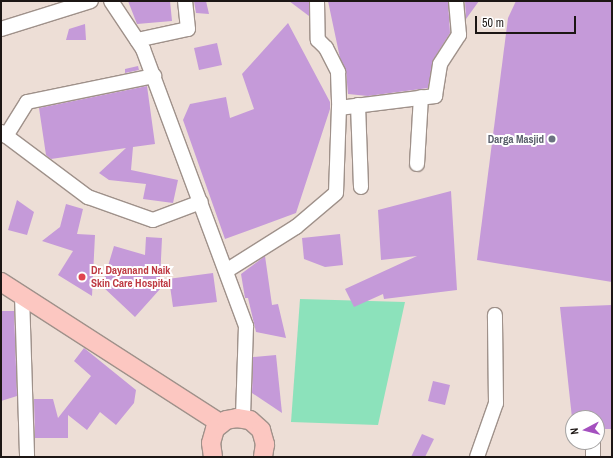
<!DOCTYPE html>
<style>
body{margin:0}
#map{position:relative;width:613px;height:458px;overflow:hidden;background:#edded6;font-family:"Archivo Narrow",sans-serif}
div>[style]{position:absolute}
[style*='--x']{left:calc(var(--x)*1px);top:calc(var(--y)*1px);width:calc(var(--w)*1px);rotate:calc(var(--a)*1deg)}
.green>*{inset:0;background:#8ce2bb}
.building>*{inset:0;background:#c59ad9}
.roads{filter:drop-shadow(1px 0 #9f918a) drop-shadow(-1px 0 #9f918a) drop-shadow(0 1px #9f918a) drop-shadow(0 -1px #9f918a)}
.minor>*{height:14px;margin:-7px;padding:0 7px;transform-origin:7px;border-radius:7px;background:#fff}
.major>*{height:18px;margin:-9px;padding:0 9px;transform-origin:9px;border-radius:9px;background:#fcc7c1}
.dots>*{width:11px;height:11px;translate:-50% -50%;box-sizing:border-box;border:2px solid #fff;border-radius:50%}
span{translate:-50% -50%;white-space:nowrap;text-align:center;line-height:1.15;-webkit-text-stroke:4px #fff;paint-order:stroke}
.worship-label{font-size:11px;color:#5b616d;font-weight:700}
.right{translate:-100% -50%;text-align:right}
.health-label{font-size:11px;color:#be3a42;font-weight:700}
.left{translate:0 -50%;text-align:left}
.frame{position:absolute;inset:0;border:2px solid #1c1614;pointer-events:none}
.north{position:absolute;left:565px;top:410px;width:40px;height:40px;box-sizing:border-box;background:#fff;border:1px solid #a4a2a1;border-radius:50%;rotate:263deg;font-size:11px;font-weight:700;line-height:16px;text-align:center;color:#1c1614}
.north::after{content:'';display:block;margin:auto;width:14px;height:18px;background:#a450bf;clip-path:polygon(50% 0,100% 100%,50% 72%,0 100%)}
.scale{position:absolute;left:475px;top:16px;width:101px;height:18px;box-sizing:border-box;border:2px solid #1c1614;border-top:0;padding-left:5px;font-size:12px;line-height:14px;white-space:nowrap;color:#1c1614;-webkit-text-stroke:3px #fff;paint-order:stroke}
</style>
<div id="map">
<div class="green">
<i style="clip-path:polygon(300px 299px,405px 302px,378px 425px,291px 422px)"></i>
</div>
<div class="building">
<i style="clip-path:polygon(128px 1px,170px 1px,172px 21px,137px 24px)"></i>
<i style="clip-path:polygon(194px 1px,206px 1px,209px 14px,196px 13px)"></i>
<i style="clip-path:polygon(289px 1px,309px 1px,309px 16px)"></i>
<i style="clip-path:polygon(328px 1px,448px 1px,450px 33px,433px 60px,428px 88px,368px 96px,348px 94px,346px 71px,340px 58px)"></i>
<i style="clip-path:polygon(465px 1px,479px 1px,466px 19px)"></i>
<i style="clip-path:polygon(516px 1px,612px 1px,612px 282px,477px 260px,508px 18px)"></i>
<i style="clip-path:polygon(288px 23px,330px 102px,330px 109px,296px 213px,225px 239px,183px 120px,190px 104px,226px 97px,230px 118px,254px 109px,242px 74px)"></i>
<i style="clip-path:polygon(85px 24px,86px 40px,66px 40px,69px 29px)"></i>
<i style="clip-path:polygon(217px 43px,222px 65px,199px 70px,194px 48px)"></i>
<i style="clip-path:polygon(138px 66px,139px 70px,125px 73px,125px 69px)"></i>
<i style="clip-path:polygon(147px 86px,155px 144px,133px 147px,131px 170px,178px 180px,173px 203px,143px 199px,146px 184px,109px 180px,99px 173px,126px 148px,51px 159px,46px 155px,39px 108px)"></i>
<i style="clip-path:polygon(451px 191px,457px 290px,384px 299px,383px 294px,354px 307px,345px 289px,417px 256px,381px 260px,378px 210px)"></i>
<i style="clip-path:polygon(17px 200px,34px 212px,27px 235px,8px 230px)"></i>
<i style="clip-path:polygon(66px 204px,83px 209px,77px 234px,95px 235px,92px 296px,58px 275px,73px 251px,42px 241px,60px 227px)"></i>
<i style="clip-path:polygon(340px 234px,343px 265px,325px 267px,304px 259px,302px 238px)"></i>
<i style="clip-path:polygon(146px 237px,162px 238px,160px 280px,213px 273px,217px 302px,173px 307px,169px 279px,135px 317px,102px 286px,114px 246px,145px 255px)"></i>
<i style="clip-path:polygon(265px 256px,272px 305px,278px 304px,286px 338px,256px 332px,248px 298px,245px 298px,241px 274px)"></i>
<i style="clip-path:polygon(612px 305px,612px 429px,597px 429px,597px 418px,572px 418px,560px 307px)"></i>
<i style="clip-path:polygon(1px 311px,14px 311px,17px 396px,1px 401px)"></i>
<i style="clip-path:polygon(84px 348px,136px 390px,134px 403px,116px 425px,100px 412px,87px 430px,68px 415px,68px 438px,35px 438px,34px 399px,53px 399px,58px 418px,91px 376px,74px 361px)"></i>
<i style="clip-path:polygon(276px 355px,282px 413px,252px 393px,253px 357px)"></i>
<i style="clip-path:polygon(433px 381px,450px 385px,445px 405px,428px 401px)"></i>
<i style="clip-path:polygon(422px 434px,434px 439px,425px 457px,411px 457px)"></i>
</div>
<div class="roads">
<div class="minor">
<i style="--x:111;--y:1;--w:58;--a:56.3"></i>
<i style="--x:143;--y:49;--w:296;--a:69.6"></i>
<i style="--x:246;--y:326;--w:92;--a:91.9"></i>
<i style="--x:317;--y:1;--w:39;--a:89"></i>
<i style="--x:318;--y:40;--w:11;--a:45"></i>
<i style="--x:326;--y:48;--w:27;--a:63"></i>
<i style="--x:338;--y:72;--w:36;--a:88"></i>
<i style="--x:1;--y:29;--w:94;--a:-17.3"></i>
<i style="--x:137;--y:40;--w:52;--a:-12.2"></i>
<i style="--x:188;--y:29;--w:28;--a:-96"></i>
<i style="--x:358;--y:105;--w:82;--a:87.9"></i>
<i style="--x:1;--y:132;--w:109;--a:36.8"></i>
<i style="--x:88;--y:197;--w:69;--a:19.5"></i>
<i style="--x:153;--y:220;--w:51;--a:-20.6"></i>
<i style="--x:6;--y:136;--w:40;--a:-58"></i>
<i style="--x:27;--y:102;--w:130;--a:-11.6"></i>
<i style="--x:417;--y:164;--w:67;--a:-86.6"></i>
<i style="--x:226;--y:271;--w:83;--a:-32.2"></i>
<i style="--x:296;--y:227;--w:52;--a:-40.4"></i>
<i style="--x:336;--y:193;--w:85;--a:-88"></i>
<i style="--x:339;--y:108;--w:97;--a:-7.1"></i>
<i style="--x:435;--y:96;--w:32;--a:-81"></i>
<i style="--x:440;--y:64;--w:35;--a:-57"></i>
<i style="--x:459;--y:35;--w:34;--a:-95"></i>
<i style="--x:22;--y:295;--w:162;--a:88.2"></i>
<i style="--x:477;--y:457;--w:57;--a:-70.6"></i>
<i style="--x:496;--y:403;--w:88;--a:-90.7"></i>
<i style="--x:593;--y:457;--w:15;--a:-90"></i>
</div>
<div class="major">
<i style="--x:1;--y:282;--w:262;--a:32.8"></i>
<i style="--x:213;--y:457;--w:14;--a:-98"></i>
<i style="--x:211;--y:443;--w:15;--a:-74"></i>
<i style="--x:215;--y:429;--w:14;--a:-39"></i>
<i style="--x:226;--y:420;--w:11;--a:-10"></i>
<i style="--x:237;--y:418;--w:13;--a:9"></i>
<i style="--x:250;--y:420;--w:15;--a:42"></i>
<i style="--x:261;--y:430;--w:15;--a:74"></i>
<i style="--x:265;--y:444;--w:13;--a:99"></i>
</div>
</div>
<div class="dots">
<i style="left:552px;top:139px;background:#6b7280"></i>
<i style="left:82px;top:277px;background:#e0444e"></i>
</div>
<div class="worship-label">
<span class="right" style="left:544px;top:139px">Darga Masjid</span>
</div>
<div class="health-label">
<span class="left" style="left:91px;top:277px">Dr. Dayanand Naik<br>Skin Care Hospital</span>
</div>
<div class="frame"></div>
<div class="north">N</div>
<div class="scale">50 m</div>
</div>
